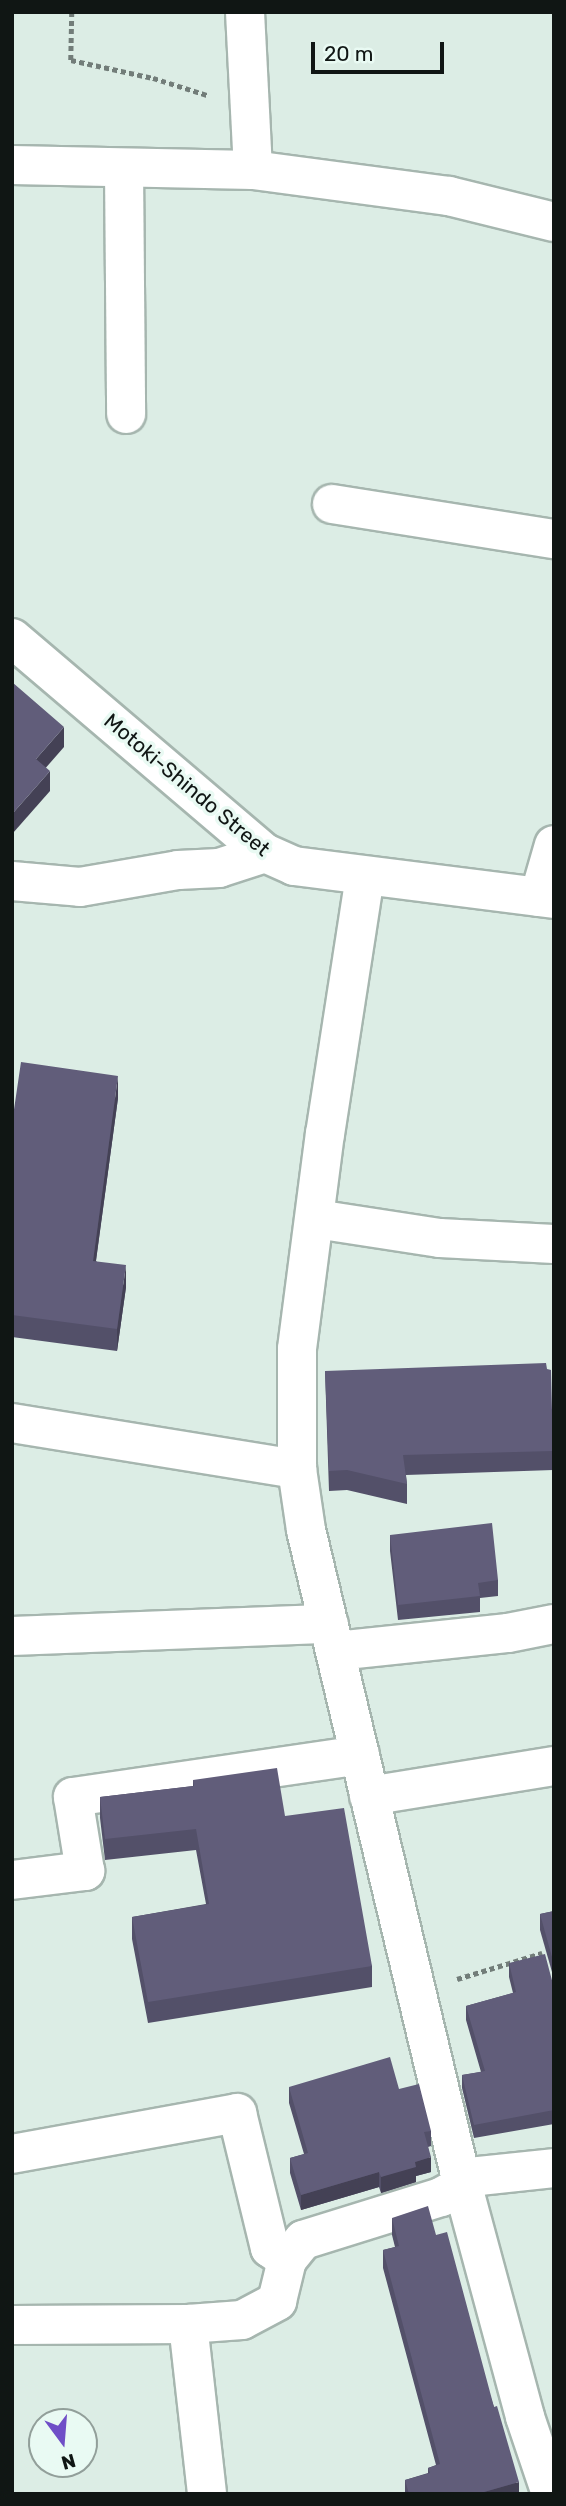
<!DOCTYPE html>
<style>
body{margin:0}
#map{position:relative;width:566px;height:2506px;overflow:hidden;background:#dcede5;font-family:Rubik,sans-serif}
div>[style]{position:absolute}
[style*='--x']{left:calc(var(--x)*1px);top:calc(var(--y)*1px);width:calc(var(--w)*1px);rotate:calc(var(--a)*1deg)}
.path>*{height:4.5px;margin-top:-2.25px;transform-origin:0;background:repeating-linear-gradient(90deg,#727d79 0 5px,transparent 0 8.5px)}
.roads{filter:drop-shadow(2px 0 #a6b6af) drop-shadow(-2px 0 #a6b6af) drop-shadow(0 2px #a6b6af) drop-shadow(0 -2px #a6b6af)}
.minor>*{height:38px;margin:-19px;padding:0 19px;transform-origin:19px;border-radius:19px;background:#fff}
.wall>*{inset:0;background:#535069}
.shaded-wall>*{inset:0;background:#444155}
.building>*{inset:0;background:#615d7a}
span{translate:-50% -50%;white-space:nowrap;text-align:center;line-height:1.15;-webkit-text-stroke:7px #e9faf3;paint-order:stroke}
.street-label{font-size:21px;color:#101614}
.frame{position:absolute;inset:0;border:14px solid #101614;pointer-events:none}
.north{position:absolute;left:28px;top:2408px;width:70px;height:70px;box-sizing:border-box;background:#e9faf3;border:2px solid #929f9a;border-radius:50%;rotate:164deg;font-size:19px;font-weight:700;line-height:28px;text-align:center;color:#101614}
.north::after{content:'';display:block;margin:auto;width:24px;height:32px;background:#6f4ec7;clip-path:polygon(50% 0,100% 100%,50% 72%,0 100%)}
.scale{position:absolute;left:311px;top:42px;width:133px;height:32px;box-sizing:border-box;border:4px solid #101614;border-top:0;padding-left:9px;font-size:21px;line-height:24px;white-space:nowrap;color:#101614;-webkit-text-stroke:5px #e9faf3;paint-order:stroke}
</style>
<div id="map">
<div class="path">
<i style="--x:72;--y:12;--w:48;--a:91.2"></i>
<i style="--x:71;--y:60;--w:84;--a:12.4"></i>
<i style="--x:153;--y:78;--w:57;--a:17.5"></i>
<i style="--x:457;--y:1979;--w:89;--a:-17"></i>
</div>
<div class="roads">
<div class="minor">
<i style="--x:245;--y:12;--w:158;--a:87.1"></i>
<i style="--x:12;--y:165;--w:241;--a:1.2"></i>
<i style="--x:253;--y:170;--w:198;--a:7.6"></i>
<i style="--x:449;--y:196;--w:108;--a:13.9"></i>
<i style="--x:124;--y:169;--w:245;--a:89.5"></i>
<i style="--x:332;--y:504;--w:225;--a:9"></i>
<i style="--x:12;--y:638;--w:332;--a:40.4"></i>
<i style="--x:265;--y:853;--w:32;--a:24"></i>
<i style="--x:294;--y:866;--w:262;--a:7.2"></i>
<i style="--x:365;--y:876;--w:260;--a:98.8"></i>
<i style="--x:325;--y:1133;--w:218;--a:97.4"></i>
<i style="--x:297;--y:1349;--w:120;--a:90"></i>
<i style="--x:297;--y:1469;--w:62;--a:81.6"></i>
<i style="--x:306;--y:1530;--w:671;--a:76.56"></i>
<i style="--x:462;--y:2183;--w:242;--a:74.9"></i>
<i style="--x:525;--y:2417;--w:81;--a:71.3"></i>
<i style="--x:12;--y:881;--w:68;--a:5"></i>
<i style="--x:80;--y:887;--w:99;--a:-9.8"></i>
<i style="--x:178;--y:870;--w:41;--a:-2.8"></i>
<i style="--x:219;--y:868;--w:48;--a:-18.1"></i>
<i style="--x:539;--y:897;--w:54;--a:-73.9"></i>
<i style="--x:316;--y:1219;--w:125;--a:8.7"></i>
<i style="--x:440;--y:1238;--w:114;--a:3"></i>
<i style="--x:12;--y:1423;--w:289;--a:9.2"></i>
<i style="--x:12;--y:1636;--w:317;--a:-2.2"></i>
<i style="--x:336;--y:1651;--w:173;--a:-6"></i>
<i style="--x:508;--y:1633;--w:47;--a:-11.1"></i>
<i style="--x:369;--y:1796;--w:187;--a:-9.2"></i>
<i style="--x:12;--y:1880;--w:74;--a:-7"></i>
<i style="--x:85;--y:1871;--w:75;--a:-99.2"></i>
<i style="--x:73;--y:1797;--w:290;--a:-8.3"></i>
<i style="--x:12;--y:2154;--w:229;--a:-10.3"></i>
<i style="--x:237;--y:2113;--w:139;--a:76.3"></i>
<i style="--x:270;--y:2248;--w:21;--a:35"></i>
<i style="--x:188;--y:2324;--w:171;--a:83.6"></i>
<i style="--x:12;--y:2325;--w:176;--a:-0.3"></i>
<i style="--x:188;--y:2324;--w:54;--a:-4.2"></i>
<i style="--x:242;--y:2320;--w:40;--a:-28"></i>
<i style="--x:277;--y:2301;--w:42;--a:-76.3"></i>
<i style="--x:287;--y:2260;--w:26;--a:-51"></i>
<i style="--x:303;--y:2240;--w:145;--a:-17.3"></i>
<i style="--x:441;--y:2197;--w:43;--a:-28.9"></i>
<i style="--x:479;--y:2176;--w:75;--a:-6.1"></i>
</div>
</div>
<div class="wall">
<i style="clip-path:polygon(118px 1098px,96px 1261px,126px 1287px,117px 1351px,12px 1337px,12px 1123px)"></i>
<i style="clip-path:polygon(325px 1371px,553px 1451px,553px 1470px,406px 1475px,407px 1484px,407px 1504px,347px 1490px,329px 1491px)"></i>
<i style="clip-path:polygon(390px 1535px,498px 1580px,498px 1596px,480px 1598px,480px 1612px,398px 1620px,390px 1551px)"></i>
<i style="clip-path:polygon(193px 1780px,285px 1816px,372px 1966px,372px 1987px,148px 2023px,132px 1939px,132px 1917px,206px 1904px,196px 1850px,105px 1860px,100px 1818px,100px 1797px,193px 1786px)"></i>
<i style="clip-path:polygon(554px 1911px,552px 1972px,540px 1930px,540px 1914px)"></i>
<i style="clip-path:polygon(509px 1963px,554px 1988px,554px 2124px,474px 2138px,462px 2088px,462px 2075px,481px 2072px,466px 2020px,466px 2006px,513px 1993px,509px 1977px)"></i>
<i style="clip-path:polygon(289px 2087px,431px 2131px,431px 2146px,428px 2147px,431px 2172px,416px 2176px,416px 2182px,381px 2193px,379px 2187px,301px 2210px,290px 2173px,290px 2158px,304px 2154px,289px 2103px)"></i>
<i style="clip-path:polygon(392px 2218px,436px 2235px,494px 2407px,519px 2494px,405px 2494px,405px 2480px,428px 2473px,428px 2468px,436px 2465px,383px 2268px,383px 2250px,395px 2247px,392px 2235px)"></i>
</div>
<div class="shaded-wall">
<i style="clip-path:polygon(64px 727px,64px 747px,36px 779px,36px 759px)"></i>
<i style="clip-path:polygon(50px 771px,50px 791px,13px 833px,13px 813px)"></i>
<i style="clip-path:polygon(118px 1076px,118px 1098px,93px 1282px,93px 1261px)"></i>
<i style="clip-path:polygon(126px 1265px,126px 1287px,117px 1351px,117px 1329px)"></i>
<i style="clip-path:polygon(554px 1956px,554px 1972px,552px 1972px,552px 1957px)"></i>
<i style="clip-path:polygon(431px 2157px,431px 2172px,416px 2176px,416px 2182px,381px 2193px,381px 2177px,415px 2162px)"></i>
<i style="clip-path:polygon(379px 2172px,379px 2187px,301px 2210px,301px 2195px)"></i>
<i style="clip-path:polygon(519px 2482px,519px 2494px,477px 2494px)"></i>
</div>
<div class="building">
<i style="clip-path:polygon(12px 682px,64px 727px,36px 759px,50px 771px,13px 813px)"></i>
<i style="clip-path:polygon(21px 1062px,118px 1076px,93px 1261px,126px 1265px,117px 1329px,12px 1315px,12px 1123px)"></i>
<i style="clip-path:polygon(546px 1363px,547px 1369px,551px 1370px,553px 1451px,403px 1455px,407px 1484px,347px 1470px,329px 1471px,325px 1371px)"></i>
<i style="clip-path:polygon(492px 1523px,498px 1580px,478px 1583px,480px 1596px,398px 1605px,390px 1535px)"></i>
<i style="clip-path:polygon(277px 1768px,285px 1816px,344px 1808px,372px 1966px,148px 2002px,132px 1917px,209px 1904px,196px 1829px,105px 1839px,100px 1797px,194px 1786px,193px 1780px)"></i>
<i style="clip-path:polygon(554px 1911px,554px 1956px,552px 1957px,540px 1914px)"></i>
<i style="clip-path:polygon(545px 1954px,554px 1988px,554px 2110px,474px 2125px,462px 2075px,485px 2071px,466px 2006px,516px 1992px,509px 1963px)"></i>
<i style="clip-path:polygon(390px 2057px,399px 2089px,419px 2084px,431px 2131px,424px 2132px,431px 2157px,415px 2162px,416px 2167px,381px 2177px,379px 2172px,301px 2195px,290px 2158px,308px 2153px,289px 2087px)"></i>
<i style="clip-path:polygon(428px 2206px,436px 2235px,447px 2232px,494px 2407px,497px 2406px,519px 2482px,477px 2494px,409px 2494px,405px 2480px,430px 2473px,428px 2468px,440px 2464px,383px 2250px,399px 2246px,392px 2218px)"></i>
</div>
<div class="street-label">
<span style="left:187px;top:785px;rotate:40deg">Motoki-Shindo Street</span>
</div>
<div class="frame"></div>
<div class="north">N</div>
<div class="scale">20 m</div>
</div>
